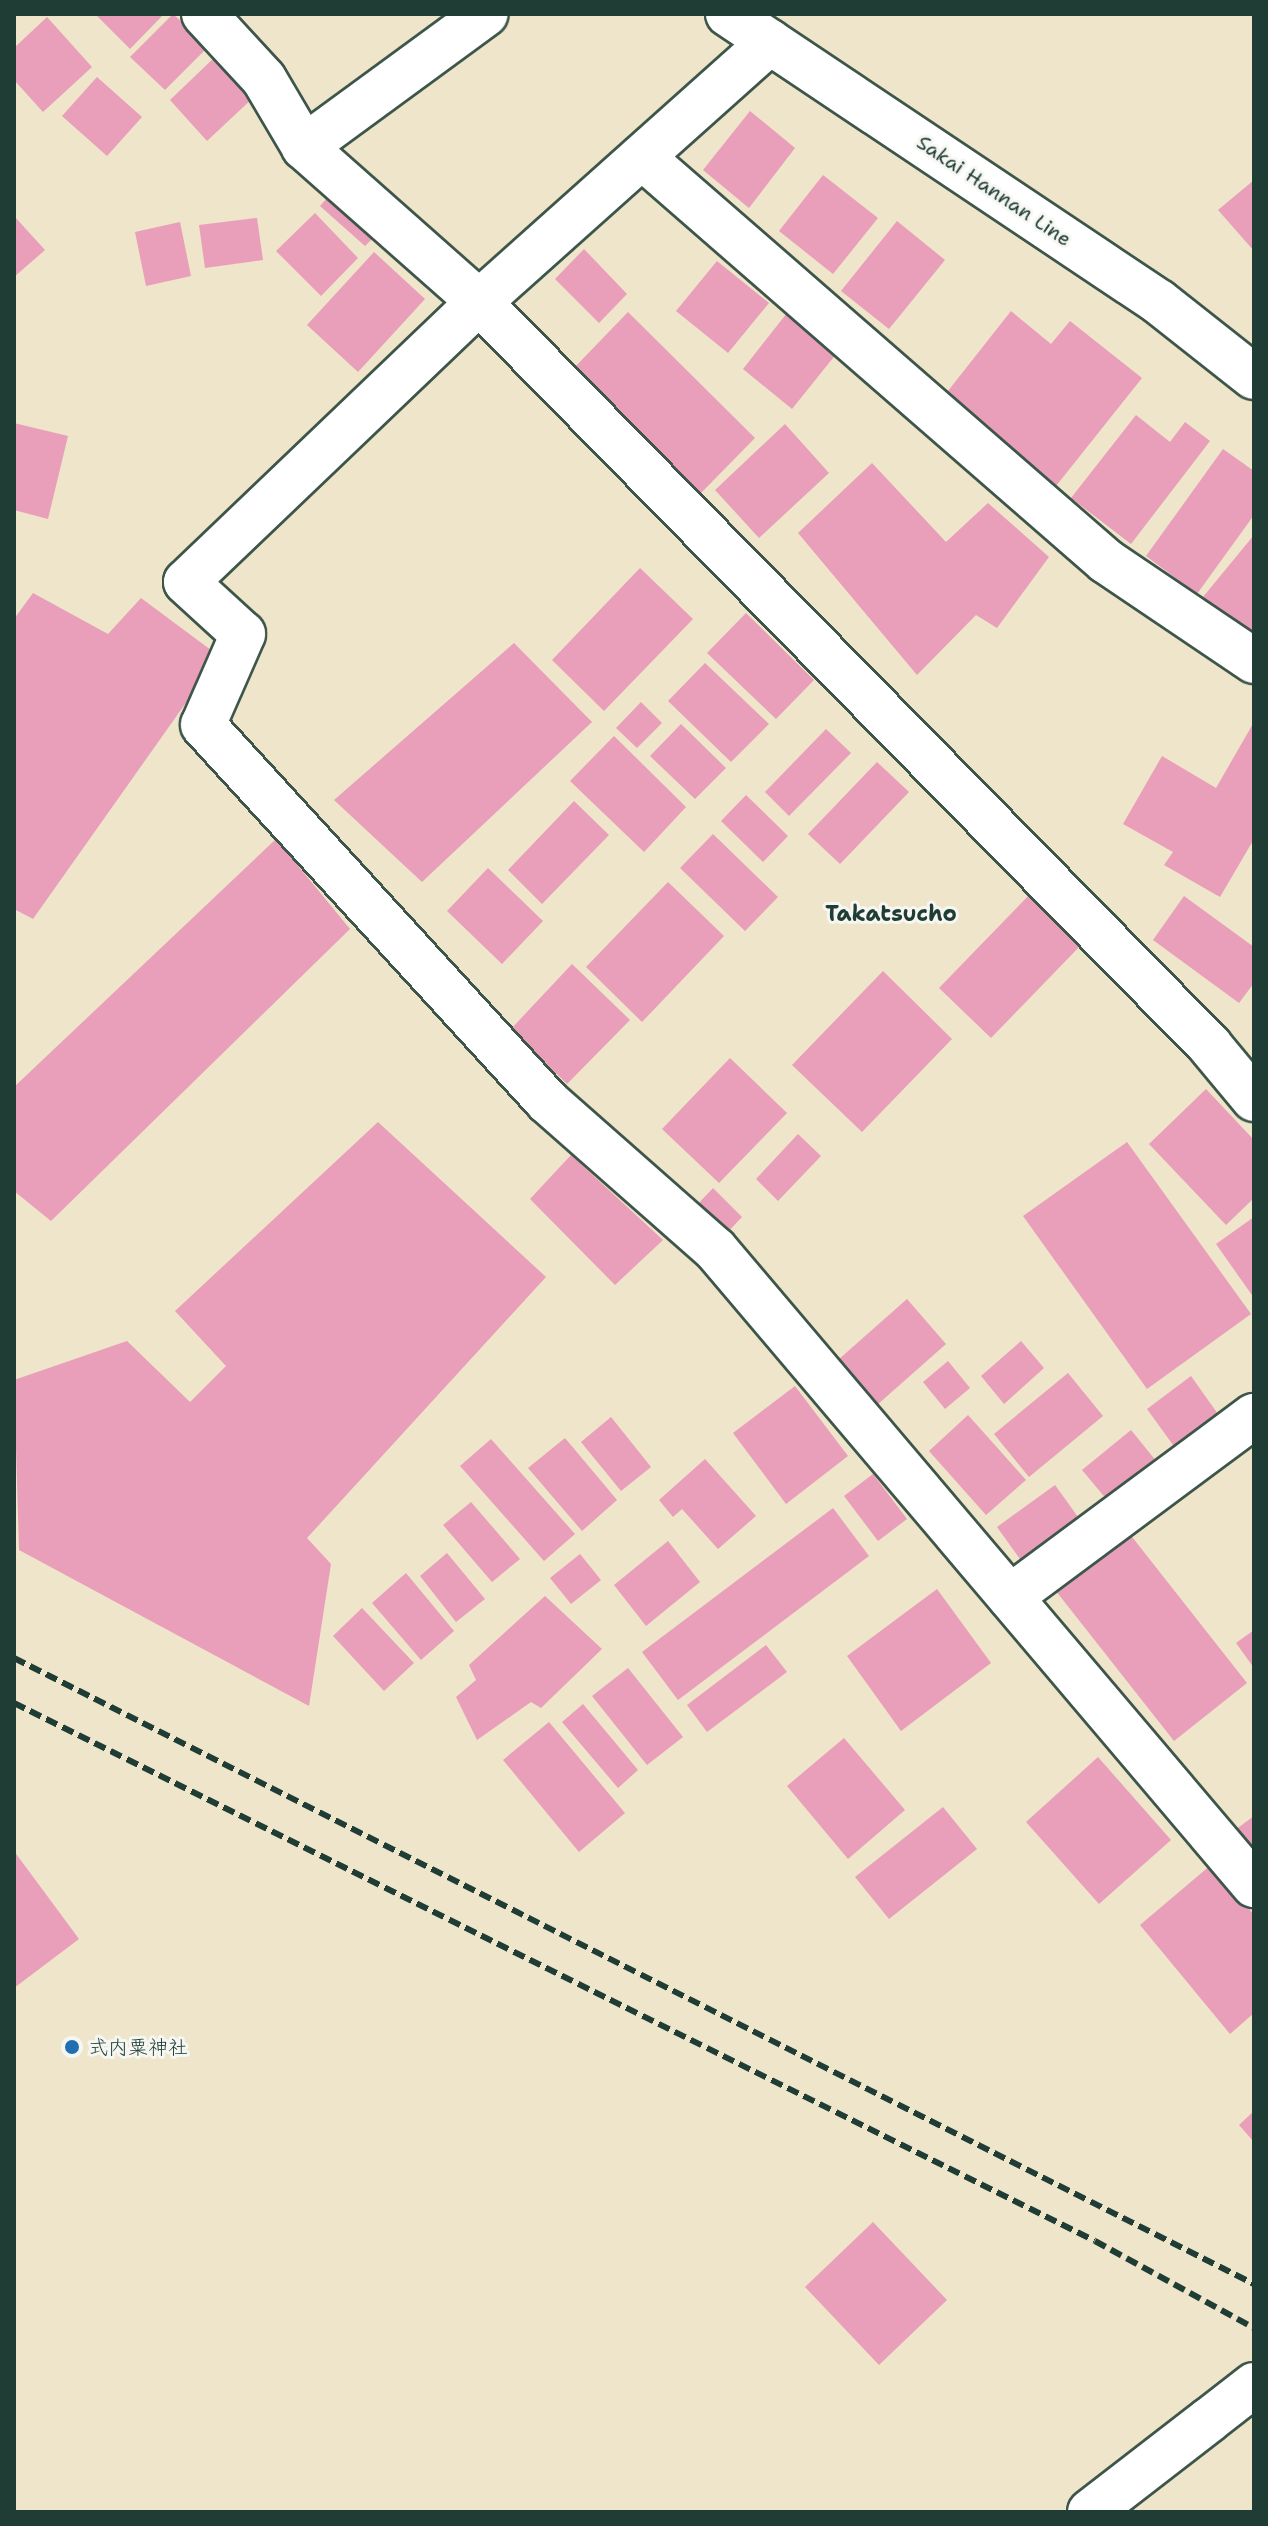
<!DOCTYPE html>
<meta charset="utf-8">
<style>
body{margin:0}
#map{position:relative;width:1268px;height:2526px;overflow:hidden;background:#eee5ca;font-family:"Shantell Sans","Klee One",sans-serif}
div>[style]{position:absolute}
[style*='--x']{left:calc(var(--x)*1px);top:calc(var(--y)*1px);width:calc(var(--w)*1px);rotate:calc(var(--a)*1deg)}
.building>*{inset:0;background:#e99eba}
.roads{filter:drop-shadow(2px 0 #3e564a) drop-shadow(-2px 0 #3e564a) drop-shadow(0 2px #3e564a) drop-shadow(0 -2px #3e564a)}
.street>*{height:44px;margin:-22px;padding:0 22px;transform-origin:22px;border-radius:22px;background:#fff}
.secondary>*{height:44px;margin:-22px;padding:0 22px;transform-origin:22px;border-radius:22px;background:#fff}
.rail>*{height:6px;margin-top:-3px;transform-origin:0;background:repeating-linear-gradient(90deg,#1f3d34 0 12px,transparent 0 18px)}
.dots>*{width:22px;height:22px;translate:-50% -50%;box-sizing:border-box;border:4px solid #f6f6f2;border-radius:50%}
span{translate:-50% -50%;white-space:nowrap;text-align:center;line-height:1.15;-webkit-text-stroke:6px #f6f6f2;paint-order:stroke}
.street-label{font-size:20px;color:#1f3d34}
.poi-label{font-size:20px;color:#1f3d34}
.left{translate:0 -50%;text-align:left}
.neighbourhood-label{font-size:22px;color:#1f3d34;font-weight:700}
.frame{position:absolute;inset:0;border:16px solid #1f3d34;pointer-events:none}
</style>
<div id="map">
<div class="building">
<i style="clip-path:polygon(95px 14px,164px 14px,130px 49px)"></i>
<i style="clip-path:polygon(173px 14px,209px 46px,165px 90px,130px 57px)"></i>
<i style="clip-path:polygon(47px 17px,92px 67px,43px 112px,14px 80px,14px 48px)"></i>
<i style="clip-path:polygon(217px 55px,255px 96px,207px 141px,170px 100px)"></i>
<i style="clip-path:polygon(97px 77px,142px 117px,107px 156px,62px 116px)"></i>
<i style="clip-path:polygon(750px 111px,795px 148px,749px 208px,703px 170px)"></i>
<i style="clip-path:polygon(823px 175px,878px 218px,833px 274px,779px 231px)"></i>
<i style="clip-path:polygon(1254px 180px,1254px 251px,1218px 210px)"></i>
<i style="clip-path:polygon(335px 189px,381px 230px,365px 246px,320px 206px)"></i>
<i style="clip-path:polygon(315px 213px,358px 258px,321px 296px,276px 251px)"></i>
<i style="clip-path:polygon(14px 216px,45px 250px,14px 277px)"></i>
<i style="clip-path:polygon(257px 218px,263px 260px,205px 268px,199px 225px)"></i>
<i style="clip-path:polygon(897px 221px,945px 260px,889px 329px,841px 291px)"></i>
<i style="clip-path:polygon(180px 222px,191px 276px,146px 286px,135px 232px)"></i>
<i style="clip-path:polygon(584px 249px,627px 294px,599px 323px,555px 279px)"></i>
<i style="clip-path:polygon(374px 252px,425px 299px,358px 372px,307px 325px)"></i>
<i style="clip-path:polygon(717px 261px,769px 303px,728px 353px,676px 311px)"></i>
<i style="clip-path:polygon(1011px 311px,1051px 344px,1070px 321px,1142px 378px,1056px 486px,944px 396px)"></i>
<i style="clip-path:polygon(628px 312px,755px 438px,700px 494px,573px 369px)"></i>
<i style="clip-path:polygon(787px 313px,837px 353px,792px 409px,743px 369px)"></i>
<i style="clip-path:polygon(1136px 415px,1170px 442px,1185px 422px,1210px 441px,1131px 544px,1071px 498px)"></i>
<i style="clip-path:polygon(14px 423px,68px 436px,48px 519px,14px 510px)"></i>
<i style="clip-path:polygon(785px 424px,829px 473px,759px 538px,715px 490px)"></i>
<i style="clip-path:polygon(1223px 449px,1254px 471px,1254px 515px,1197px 594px,1146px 556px)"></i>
<i style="clip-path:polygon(872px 463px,946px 542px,988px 503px,1049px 557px,997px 628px,976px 615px,917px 675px,798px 533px)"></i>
<i style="clip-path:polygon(1254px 535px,1254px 640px,1203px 597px)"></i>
<i style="clip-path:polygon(640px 568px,693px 619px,604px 711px,552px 660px)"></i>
<i style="clip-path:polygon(33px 593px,108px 634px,141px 598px,219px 656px,33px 919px,14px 909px,14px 619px)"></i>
<i style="clip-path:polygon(746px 613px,814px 680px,776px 719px,707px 653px)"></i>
<i style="clip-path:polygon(514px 643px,592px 722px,422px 882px,334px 800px)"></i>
<i style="clip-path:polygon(705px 663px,769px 724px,731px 762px,668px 701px)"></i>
<i style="clip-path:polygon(641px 702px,662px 723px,637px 748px,616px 728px)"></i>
<i style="clip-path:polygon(1254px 722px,1254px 839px,1220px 897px,1164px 865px,1173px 852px,1123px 824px,1162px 756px,1216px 788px)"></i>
<i style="clip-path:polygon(681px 724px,726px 768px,695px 799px,650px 756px)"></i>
<i style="clip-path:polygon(826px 729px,851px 753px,789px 816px,765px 792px)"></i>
<i style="clip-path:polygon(614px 736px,686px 807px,644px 852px,570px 781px)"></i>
<i style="clip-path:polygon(877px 762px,909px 792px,840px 864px,808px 834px)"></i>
<i style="clip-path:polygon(746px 795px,788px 836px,763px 862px,721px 821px)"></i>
<i style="clip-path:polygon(574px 801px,609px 835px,542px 904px,508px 870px)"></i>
<i style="clip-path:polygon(713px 834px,778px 897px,745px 931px,680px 868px)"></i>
<i style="clip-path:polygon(276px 839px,350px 929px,51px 1221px,14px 1191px,14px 1087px)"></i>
<i style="clip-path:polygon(488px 868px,543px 921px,502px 964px,447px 911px)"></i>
<i style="clip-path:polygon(668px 882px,724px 936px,642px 1022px,586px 967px)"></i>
<i style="clip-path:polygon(1031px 893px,1083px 943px,991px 1038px,939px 988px)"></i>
<i style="clip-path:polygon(1184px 896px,1254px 947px,1254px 983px,1239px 1003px,1153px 940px)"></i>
<i style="clip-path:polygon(572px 964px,630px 1020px,567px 1084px,511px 1029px)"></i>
<i style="clip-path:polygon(883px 971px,952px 1039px,862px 1132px,792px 1065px)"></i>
<i style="clip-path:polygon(730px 1058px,787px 1113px,719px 1183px,662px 1129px)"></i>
<i style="clip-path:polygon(1206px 1089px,1254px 1140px,1254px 1198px,1226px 1225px,1149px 1144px)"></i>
<i style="clip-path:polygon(378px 1122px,546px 1277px,307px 1538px,331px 1564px,309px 1706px,19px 1550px,14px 1380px,127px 1341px,190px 1402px,226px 1366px,175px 1311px)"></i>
<i style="clip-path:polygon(798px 1134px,821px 1156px,778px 1201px,756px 1179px)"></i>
<i style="clip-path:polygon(1127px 1142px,1251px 1314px,1147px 1389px,1023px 1216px)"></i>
<i style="clip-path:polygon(571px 1155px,663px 1240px,615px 1285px,530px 1199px)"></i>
<i style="clip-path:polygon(713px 1188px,742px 1217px,725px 1235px,696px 1206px)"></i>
<i style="clip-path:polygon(1254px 1217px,1254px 1298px,1216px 1244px)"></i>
<i style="clip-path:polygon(907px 1299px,946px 1344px,877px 1405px,838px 1360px)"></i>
<i style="clip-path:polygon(1021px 1341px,1044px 1368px,1004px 1404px,981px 1376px)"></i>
<i style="clip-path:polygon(948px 1361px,970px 1388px,945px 1409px,923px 1382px)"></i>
<i style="clip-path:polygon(1068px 1373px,1103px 1416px,1029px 1477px,994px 1434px)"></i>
<i style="clip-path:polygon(1191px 1376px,1225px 1424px,1181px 1456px,1147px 1409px)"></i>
<i style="clip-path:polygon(795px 1386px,848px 1456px,786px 1504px,733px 1433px)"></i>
<i style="clip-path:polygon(968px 1415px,1026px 1480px,986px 1515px,929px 1451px)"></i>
<i style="clip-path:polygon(611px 1417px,651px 1467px,621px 1491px,581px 1442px)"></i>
<i style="clip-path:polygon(1131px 1430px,1161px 1467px,1113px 1507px,1082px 1470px)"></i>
<i style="clip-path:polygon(565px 1438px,617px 1500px,582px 1531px,528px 1468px)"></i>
<i style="clip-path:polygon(491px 1439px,575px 1534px,544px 1561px,460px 1466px)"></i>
<i style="clip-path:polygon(705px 1459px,756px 1516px,718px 1549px,682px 1509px,673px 1517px,659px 1500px)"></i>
<i style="clip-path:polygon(873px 1474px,907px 1519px,878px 1541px,844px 1496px)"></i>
<i style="clip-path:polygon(1055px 1485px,1078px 1517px,1020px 1559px,997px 1527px)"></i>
<i style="clip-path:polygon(471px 1502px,520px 1559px,492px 1582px,443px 1525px)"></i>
<i style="clip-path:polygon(833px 1508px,869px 1556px,678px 1700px,642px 1652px)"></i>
<i style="clip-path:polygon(1125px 1528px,1247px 1683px,1174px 1741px,1052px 1586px)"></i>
<i style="clip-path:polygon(668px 1541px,700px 1582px,646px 1626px,614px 1585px)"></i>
<i style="clip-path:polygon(447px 1553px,485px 1599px,456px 1622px,420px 1576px)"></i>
<i style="clip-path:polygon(580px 1554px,601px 1580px,571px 1604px,550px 1578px)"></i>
<i style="clip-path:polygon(406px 1573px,454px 1631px,421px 1660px,372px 1603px)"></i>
<i style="clip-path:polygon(937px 1589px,991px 1663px,901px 1731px,847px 1656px)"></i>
<i style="clip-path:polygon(545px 1596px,602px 1649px,541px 1708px,531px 1702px,477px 1740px,456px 1697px,476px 1680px,469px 1665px)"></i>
<i style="clip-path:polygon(362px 1608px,414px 1663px,384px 1691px,333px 1636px)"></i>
<i style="clip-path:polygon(1254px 1630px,1254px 1668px,1236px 1643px)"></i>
<i style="clip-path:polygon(766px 1645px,787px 1672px,707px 1732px,687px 1705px)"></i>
<i style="clip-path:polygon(628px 1668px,683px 1737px,647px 1765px,592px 1696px)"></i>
<i style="clip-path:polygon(583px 1704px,638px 1770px,618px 1788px,562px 1722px)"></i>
<i style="clip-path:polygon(549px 1722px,625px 1813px,579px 1852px,503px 1760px)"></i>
<i style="clip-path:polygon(844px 1738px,905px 1810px,848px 1859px,787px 1786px)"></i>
<i style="clip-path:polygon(1098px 1757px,1171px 1840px,1099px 1904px,1026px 1822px)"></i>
<i style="clip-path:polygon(943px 1807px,977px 1849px,889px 1919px,855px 1877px)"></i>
<i style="clip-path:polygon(1254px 1816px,1254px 1861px,1231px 1833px)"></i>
<i style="clip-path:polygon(14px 1851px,79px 1939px,14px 1988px)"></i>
<i style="clip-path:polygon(1212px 1864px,1254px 1915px,1254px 2013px,1230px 2034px,1140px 1925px)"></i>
<i style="clip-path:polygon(1254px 2111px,1254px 2142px,1239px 2125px)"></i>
<i style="clip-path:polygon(873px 2222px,947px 2300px,879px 2365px,805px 2287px)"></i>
</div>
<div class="roads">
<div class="street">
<i style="--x:204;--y:14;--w:88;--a:47.3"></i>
<i style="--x:264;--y:79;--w:79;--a:59.5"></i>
<i style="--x:304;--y:147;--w:234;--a:41.5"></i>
<i style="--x:479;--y:302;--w:1043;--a:45.5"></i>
<i style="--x:1210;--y:1046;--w:69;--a:50.3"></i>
<i style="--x:770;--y:42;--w:390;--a:138.2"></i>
<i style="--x:479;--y:302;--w:405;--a:136.3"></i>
<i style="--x:186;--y:582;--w:77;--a:42.4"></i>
<i style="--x:243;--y:634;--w:99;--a:113.7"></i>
<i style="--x:203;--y:725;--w:510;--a:47.54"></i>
<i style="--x:547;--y:1101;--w:224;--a:41.4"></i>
<i style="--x:715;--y:1249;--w:834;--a:49.72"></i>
<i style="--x:304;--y:147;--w:225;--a:-36.2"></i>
<i style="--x:642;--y:157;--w:615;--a:41.05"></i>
<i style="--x:1106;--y:561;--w:179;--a:34"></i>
<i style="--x:1010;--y:1597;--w:304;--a:-36.6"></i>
<i style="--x:1209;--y:2420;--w:57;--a:-37.9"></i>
</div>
<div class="secondary">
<i style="--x:728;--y:14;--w:518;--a:33.75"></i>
<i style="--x:1159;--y:302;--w:121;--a:38.3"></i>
<i style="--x:1090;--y:2512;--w:150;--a:-37.7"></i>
</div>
</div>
<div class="rail">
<i style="--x:14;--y:1658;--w:1389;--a:26.79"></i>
<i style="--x:14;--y:1703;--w:1207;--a:26.46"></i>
<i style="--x:1095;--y:2241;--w:181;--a:28.7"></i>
</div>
<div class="dots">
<i style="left:72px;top:2047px;background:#1f6fb2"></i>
</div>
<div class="street-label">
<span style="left:994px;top:191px;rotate:34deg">Sakai Hannan Line</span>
</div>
<div class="poi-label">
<span class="left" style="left:88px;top:2047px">式内粟神社</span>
</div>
<div class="neighbourhood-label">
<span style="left:891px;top:914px">Takatsucho</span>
</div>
<div class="frame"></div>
</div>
